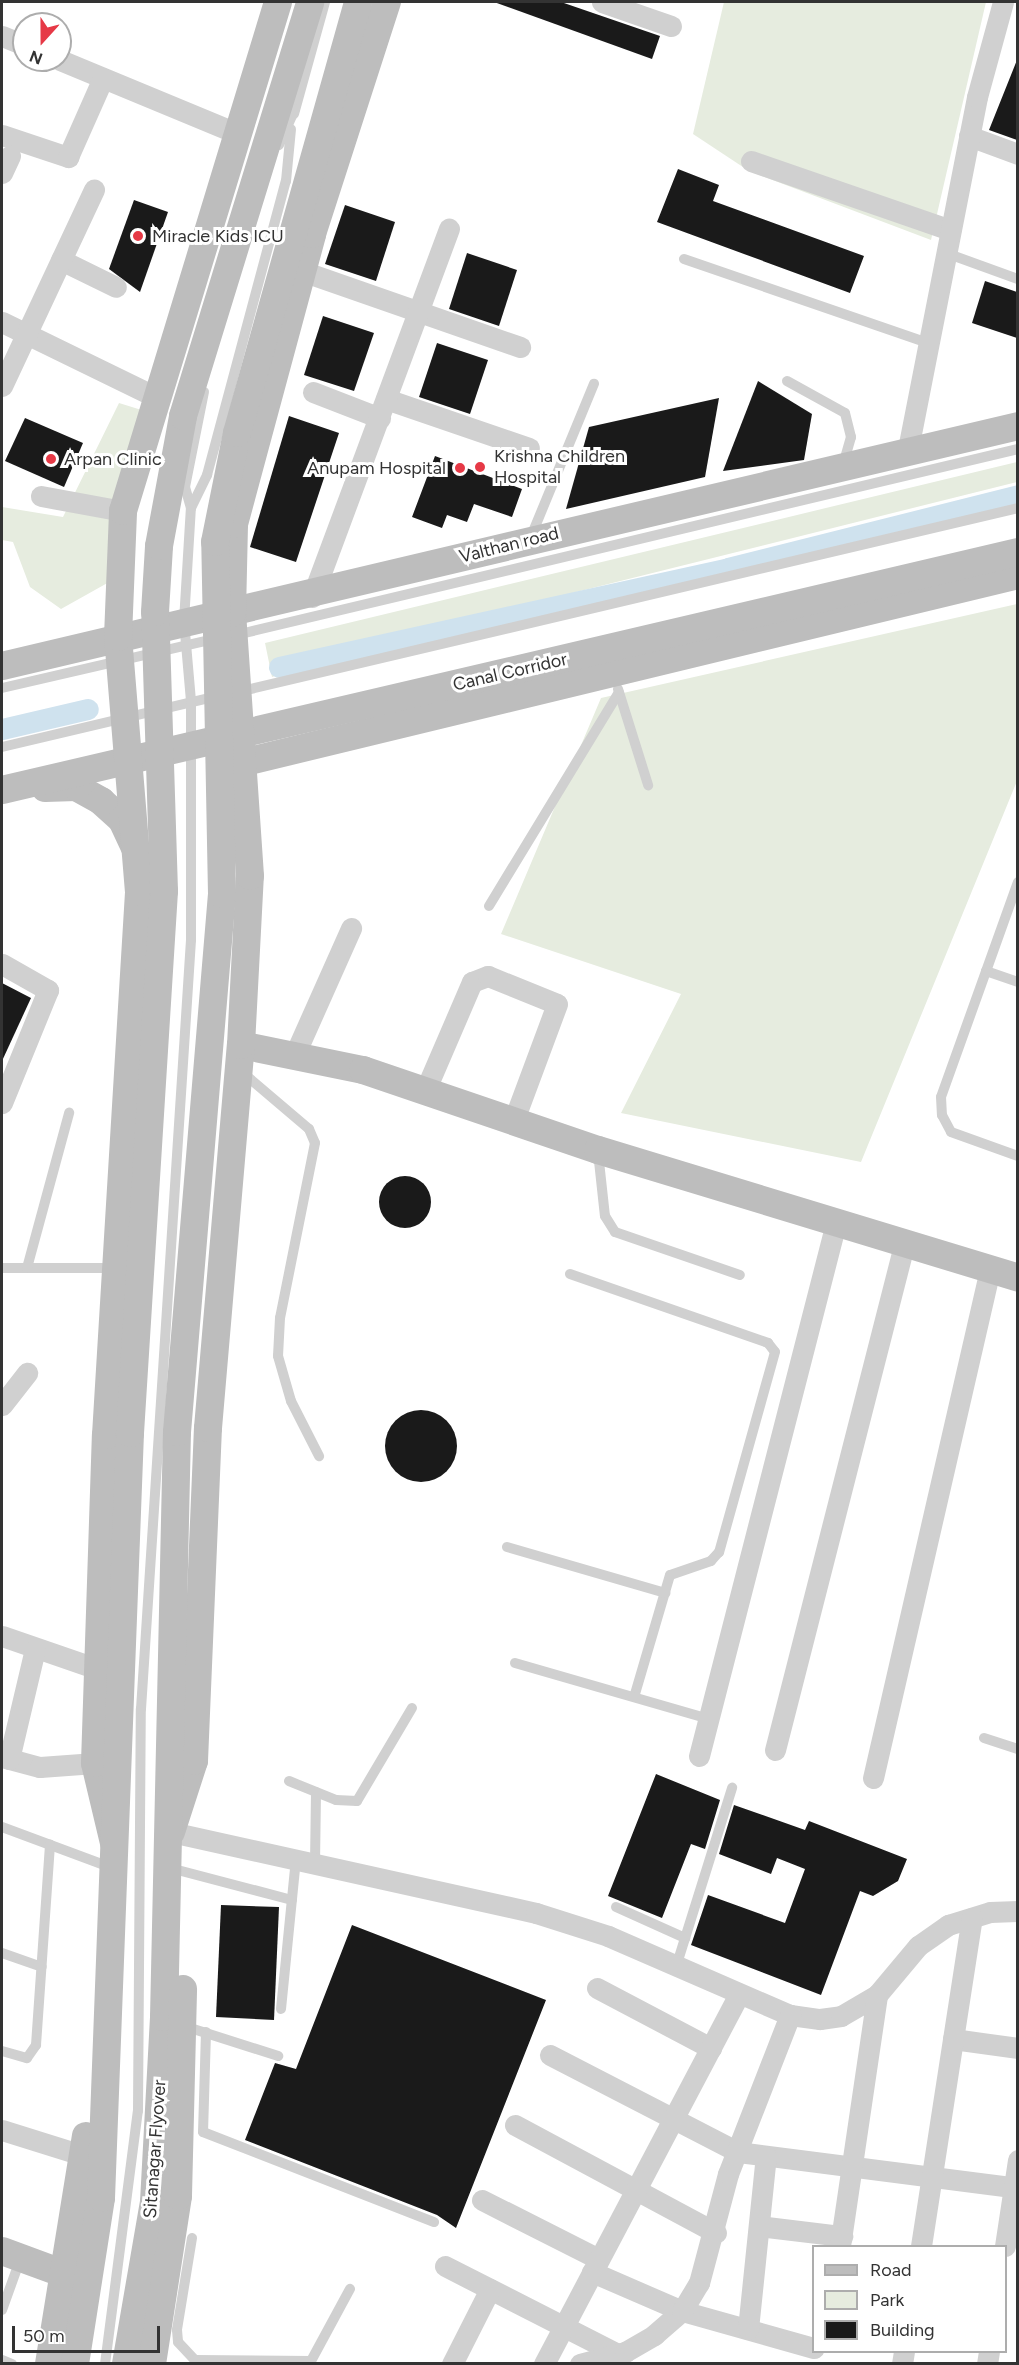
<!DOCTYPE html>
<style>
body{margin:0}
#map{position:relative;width:1019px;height:2365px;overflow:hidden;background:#fff;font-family:Figtree,sans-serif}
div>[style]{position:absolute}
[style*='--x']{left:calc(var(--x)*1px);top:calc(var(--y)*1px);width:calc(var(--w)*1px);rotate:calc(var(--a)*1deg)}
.green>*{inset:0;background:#e6ecdf}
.canal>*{height:21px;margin:-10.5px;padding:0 10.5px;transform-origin:10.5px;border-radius:10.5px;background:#cfe2ee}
.building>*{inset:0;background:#1a1a1a}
.round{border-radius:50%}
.lane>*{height:10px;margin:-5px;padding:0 5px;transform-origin:5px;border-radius:5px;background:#d0d0d0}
.street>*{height:21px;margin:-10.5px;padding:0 10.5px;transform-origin:10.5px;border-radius:10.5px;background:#d0d0d0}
.secondary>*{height:28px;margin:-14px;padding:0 14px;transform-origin:14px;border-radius:14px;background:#bdbdbd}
.secondary-bridge>*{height:28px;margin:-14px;padding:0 14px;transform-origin:14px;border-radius:14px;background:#bdbdbd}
.dots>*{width:16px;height:16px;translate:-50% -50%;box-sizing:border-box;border:3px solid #fff;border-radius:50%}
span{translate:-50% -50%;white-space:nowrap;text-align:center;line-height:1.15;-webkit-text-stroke:6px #fff;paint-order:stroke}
.poi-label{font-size:18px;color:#333}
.left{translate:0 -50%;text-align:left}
.right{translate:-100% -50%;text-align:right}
.street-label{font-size:18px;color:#333}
.frame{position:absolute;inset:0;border:3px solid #333;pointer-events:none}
.legend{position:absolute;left:812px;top:2245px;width:195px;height:108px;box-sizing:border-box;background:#fff;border:2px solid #adadad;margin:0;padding:8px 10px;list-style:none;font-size:18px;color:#333}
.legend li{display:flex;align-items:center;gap:12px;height:30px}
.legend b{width:30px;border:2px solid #adadad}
.north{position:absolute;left:12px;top:12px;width:60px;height:60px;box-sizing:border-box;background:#fff;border:2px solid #adadad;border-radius:50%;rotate:201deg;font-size:16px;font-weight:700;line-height:24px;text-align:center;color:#333}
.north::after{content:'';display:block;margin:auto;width:21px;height:27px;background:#e63946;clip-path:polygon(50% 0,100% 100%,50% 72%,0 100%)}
.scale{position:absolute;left:12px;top:2326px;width:148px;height:27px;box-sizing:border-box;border:3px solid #333;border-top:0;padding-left:8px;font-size:18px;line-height:21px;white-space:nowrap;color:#333;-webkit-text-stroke:4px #fff;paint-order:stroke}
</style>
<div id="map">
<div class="green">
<i style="clip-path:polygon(724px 2px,986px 2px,931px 240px,749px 171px,693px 134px)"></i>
<i style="clip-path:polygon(119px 403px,148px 412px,111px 581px,61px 609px,30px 587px,13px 542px,2px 540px,2px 507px,63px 517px)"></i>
<i style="clip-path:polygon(1017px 462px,1017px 482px,404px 635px,272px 677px,265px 643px)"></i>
<i style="clip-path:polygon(1017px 604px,1017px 781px,861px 1162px,621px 1113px,681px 994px,501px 934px,601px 698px)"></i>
</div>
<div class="canal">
<i style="--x:279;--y:667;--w:460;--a:-12.4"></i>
<i style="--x:728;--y:568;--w:299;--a:-14.1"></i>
<i style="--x:2;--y:729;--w:88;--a:-13.1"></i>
</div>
<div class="building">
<i style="clip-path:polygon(494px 2px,561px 2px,660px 36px,652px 59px)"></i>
<i style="clip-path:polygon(1017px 60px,1017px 140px,989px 130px)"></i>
<i style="clip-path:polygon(678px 169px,719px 185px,713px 201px,864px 256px,850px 293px,657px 222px)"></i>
<i style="clip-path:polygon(134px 200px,168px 212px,140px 292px,109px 269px)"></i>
<i style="clip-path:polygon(345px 205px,395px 222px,376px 281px,325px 264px)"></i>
<i style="clip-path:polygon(467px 253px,517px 270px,499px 326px,449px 309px)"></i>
<i style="clip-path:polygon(985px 281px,1017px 292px,1017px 338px,972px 323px)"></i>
<i style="clip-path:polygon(323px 316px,374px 333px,354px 391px,304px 375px)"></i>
<i style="clip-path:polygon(437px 343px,488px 360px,470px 414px,419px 397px)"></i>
<i style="clip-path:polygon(758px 381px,812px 414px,804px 460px,723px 471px)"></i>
<i style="clip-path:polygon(719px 398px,705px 477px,566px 509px,589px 427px)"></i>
<i style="clip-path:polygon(289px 416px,339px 433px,296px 562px,250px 547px)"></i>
<i style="clip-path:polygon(25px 418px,83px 443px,64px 487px,5px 461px)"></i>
<i style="clip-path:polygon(435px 456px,522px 489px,512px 517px,474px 504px,467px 522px,447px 515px,442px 528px,412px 517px)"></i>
<i style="clip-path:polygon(2px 983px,31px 998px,2px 1061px)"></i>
<i class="round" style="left:379px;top:1176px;width:52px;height:52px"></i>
<i class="round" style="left:385px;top:1410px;width:72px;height:72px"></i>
<i style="clip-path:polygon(656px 1774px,720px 1800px,705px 1849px,691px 1844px,662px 1918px,608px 1896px)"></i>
<i style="clip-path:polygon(734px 1805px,805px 1830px,809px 1821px,907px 1859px,898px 1881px,873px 1896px,860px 1891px,821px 1995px,691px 1945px,708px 1895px,785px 1923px,805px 1869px,777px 1858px,771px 1874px,719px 1854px)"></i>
<i style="clip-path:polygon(221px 1905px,279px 1907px,274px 2020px,216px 2017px)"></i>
<i style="clip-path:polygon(352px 1925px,546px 2000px,456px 2228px,437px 2215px,245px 2140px,275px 2063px,296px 2069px)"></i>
</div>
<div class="lane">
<i style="--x:294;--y:114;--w:116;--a:-74.5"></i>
<i style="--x:279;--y:145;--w:39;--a:-66"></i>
<i style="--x:946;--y:253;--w:77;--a:19.9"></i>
<i style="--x:684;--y:259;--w:258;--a:19"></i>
<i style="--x:787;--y:381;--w:66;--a:28.9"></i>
<i style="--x:845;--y:413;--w:25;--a:76"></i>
<i style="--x:851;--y:437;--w:29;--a:106"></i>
<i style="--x:191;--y:508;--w:37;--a:-64"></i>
<i style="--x:207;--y:475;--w:304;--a:-75"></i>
<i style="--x:286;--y:181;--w:52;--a:-84.5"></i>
<i style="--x:530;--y:539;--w:168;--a:-67.6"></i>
<i style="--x:236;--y:635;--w:804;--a:-13.38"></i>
<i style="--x:2;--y:688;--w:218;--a:-13"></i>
<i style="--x:618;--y:689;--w:101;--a:72.6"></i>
<i style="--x:238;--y:692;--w:801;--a:-13.27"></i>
<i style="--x:2;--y:747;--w:221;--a:-13.3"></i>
<i style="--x:1018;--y:882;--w:228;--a:109.7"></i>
<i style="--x:941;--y:1097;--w:18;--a:87"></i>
<i style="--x:942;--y:1115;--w:19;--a:62"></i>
<i style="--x:951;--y:1132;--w:71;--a:19.7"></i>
<i style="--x:489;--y:906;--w:250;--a:-58.7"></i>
<i style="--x:986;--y:971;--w:34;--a:19"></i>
<i style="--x:242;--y:1072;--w:88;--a:40.4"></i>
<i style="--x:309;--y:1129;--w:15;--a:67"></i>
<i style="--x:315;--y:1143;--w:178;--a:101.3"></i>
<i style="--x:280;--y:1318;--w:38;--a:93"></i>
<i style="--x:278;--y:1356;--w:47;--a:73.9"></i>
<i style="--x:291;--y:1401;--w:62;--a:63"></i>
<i style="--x:598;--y:1152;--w:64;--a:83.8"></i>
<i style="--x:605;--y:1216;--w:19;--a:58"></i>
<i style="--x:615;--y:1232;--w:132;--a:19"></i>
<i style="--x:2;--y:1268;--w:114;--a:0"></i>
<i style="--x:27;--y:1268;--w:161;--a:-74.8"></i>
<i style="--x:570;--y:1274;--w:210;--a:19.2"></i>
<i style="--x:768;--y:1343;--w:11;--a:52"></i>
<i style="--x:775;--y:1352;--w:208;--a:105.6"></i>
<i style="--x:719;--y:1552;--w:12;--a:132"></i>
<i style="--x:711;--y:1561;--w:43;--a:161.1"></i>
<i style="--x:670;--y:1575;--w:127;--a:106.4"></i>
<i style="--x:507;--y:1547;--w:165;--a:16.2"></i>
<i style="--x:515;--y:1663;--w:202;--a:16.1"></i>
<i style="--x:984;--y:1738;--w:36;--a:18"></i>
<i style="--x:289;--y:1781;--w:51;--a:22"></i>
<i style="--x:336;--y:1800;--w:21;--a:3"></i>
<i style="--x:357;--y:1801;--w:108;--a:-59.4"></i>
<i style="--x:2;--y:1827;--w:117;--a:20.4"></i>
<i style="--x:315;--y:1864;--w:72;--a:-89.2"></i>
<i style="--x:170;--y:1868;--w:126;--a:14.7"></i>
<i style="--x:616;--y:1907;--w:76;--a:24.2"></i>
<i style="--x:2;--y:1953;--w:42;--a:19.3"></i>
<i style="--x:676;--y:1967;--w:188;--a:-72.6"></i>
<i style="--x:281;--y:2009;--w:151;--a:-84.3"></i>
<i style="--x:184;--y:2026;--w:99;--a:17.7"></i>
<i style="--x:206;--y:2032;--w:100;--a:91.7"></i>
<i style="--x:203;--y:2132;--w:248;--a:21.3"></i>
<i style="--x:2;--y:2051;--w:26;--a:16"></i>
<i style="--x:27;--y:2058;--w:16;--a:-55"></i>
<i style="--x:36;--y:2045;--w:201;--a:-86"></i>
<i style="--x:192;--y:2238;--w:93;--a:99.3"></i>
<i style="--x:177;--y:2330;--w:12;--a:85"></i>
<i style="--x:178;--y:2342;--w:25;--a:47"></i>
<i style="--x:195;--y:2360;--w:116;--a:0.5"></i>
<i style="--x:311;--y:2361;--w:82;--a:-61.6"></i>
<i style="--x:2;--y:2310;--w:53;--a:-70.2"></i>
<i style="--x:2;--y:2360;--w:11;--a:22"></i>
<i style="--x:105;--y:2364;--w:255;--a:-82.6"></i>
<i style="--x:138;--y:2111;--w:402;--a:-89.6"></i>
<i style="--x:141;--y:1709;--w:771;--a:-86.28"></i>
<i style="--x:191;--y:940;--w:239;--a:-90"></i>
<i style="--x:191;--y:701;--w:80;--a:-95"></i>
<i style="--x:184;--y:621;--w:113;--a:-86.5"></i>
<i style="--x:191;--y:508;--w:22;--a:-106"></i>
<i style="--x:185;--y:487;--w:97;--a:-78.7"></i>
</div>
<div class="street">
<i style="--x:602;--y:2;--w:73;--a:19.2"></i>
<i style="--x:2;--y:36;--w:24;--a:22"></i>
<i style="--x:60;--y:60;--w:194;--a:22.5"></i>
<i style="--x:2;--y:135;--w:70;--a:18.4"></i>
<i style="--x:68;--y:157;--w:86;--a:-66.1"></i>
<i style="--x:969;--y:136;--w:52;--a:20.2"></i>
<i style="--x:751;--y:161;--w:211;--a:19.1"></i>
<i style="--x:2;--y:173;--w:19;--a:-65"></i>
<i style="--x:61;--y:260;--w:61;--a:26.1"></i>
<i style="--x:302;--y:271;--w:231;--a:19.2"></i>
<i style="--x:2;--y:322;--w:174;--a:26"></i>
<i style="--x:2;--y:386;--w:217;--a:-64.9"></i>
<i style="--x:313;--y:392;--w:72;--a:21.2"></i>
<i style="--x:386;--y:399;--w:151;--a:18.9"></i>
<i style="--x:907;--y:454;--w:364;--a:-78.9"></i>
<i style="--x:977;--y:97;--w:98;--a:-74.7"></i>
<i style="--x:41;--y:496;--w:83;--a:10.4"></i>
<i style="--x:312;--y:597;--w:393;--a:-69.6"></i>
<i style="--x:2;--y:964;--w:53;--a:29.5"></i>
<i style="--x:48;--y:990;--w:122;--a:112.2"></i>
<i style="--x:295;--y:1054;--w:138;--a:-66"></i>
<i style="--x:425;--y:1091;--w:119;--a:-66.7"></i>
<i style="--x:472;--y:982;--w:17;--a:-21"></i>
<i style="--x:488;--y:976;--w:74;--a:22.1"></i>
<i style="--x:557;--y:1004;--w:126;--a:110.4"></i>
<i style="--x:2;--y:1405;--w:41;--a:-52"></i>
<i style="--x:2;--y:1636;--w:102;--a:19"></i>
<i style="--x:775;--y:1750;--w:525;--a:-75.67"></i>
<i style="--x:699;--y:1756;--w:554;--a:-75.59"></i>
<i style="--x:2;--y:1757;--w:39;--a:15"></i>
<i style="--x:40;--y:1767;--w:55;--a:-4.2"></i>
<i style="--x:9;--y:1759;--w:113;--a:-76.7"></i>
<i style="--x:873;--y:1778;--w:522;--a:-77.05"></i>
<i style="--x:171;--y:1832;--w:374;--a:12.5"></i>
<i style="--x:536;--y:1913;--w:76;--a:17.7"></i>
<i style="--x:608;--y:1936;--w:198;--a:23.5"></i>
<i style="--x:790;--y:2015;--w:30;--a:8"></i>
<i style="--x:820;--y:2019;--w:21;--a:-8"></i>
<i style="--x:841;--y:2016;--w:42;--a:-30.3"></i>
<i style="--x:877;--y:1995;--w:64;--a:-50.1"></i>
<i style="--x:918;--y:1946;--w:37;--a:-35"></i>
<i style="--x:948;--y:1925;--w:44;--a:-17.2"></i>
<i style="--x:990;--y:1912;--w:28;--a:-2"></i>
<i style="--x:597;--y:1988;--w:129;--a:27.8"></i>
<i style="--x:953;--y:2039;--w:66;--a:7.9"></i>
<i style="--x:550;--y:2055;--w:212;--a:27.3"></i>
<i style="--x:738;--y:2152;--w:282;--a:7.3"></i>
<i style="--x:515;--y:2125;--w:228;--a:28.2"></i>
<i style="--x:2;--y:2130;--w:87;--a:17.4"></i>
<i style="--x:482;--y:2200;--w:131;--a:26.8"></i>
<i style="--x:759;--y:2226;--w:84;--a:6.9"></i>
<i style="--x:840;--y:2246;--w:254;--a:-81.6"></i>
<i style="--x:921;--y:2246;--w:332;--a:-81.2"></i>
<i style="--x:1005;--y:2246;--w:87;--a:-81.4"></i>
<i style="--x:445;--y:2266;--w:194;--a:27"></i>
<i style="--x:592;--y:2272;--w:98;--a:23.4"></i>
<i style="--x:682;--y:2311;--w:137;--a:15.7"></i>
<i style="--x:748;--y:2329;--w:174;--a:-84.1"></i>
<i style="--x:452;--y:2364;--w:84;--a:-63.1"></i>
<i style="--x:544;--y:2364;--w:418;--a:-62.2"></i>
<i style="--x:580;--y:2364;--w:47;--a:-14.9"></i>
<i style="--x:625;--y:2352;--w:34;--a:-30"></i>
<i style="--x:654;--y:2335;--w:37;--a:-41"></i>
<i style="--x:682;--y:2311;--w:33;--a:-59"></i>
<i style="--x:699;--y:2283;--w:113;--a:-75.1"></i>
<i style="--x:728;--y:2174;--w:171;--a:-68.7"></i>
<i style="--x:902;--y:2364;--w:12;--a:-81"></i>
<i style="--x:987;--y:2364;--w:12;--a:-81"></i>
</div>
<div class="secondary">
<i style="--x:2;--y:666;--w:1044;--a:-13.29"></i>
<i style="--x:245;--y:762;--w:795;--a:-13.6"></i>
<i style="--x:45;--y:788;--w:31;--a:-2"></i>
<i style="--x:76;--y:787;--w:29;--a:29"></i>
<i style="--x:101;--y:801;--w:28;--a:42"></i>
<i style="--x:122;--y:820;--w:29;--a:65"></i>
<i style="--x:2;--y:790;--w:1044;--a:-13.18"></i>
<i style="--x:241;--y:1045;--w:125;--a:11.6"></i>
<i style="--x:363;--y:1070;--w:248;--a:18.8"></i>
<i style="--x:598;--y:1150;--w:439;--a:16.9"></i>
<i style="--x:171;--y:1832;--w:75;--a:-72.1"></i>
<i style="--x:194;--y:1761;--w:333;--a:-87.6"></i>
<i style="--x:208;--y:1428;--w:384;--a:-85.1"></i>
<i style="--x:241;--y:1045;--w:169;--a:-87"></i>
<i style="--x:250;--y:876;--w:264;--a:-93.9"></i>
<i style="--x:232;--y:613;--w:89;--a:-88.7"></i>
<i style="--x:234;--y:524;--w:300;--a:-74.9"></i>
<i style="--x:312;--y:234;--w:244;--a:-72.1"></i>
<i style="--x:114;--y:1843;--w:82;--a:-103.4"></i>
<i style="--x:95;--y:1763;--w:328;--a:-88.1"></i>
<i style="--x:106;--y:1435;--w:544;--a:-86.52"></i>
<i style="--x:139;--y:892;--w:256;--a:-94.7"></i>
<i style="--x:118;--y:637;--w:126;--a:-87.7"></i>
<i style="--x:123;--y:511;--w:532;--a:-73.06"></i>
<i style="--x:2;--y:2251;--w:67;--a:20.1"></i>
<i style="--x:49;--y:2364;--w:231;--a:-80.8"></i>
<i style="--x:75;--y:2364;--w:168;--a:-81.1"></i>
<i style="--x:101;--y:2198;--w:766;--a:-87.83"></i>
<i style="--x:126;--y:2364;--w:164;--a:-80.2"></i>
<i style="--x:154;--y:2202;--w:185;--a:-86.9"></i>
<i style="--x:164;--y:2017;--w:585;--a:-88.73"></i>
<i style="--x:152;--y:2364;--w:170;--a:-81.2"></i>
<i style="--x:178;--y:2196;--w:207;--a:-88.6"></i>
</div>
<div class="secondary-bridge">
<i style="--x:177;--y:1432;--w:540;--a:-85.22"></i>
<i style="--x:222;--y:894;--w:352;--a:-91.1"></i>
<i style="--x:215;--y:542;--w:111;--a:-78.6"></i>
<i style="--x:237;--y:433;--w:448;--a:-74.3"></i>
<i style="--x:130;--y:1433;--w:543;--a:-86.41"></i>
<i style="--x:164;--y:891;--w:279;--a:-91.8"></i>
<i style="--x:155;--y:612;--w:66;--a:-86.5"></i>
<i style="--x:159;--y:546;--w:132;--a:-79.5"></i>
<i style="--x:183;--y:416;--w:433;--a:-72.9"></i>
</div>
<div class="dots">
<i style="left:138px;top:236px;background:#e63946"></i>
<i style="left:51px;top:459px;background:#e63946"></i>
<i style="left:480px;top:467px;background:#e63946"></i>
<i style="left:460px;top:468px;background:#e63946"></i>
</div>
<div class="poi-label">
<span class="left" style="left:152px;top:236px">Miracle Kids ICU</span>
<span class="left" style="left:494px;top:467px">Krishna Children<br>Hospital</span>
<span class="left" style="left:64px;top:459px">Arpan Clinic</span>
<span class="right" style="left:446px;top:468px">Anupam Hospital</span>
</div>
<div class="street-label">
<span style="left:509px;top:545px;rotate:-14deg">Valthan road</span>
<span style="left:510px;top:672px;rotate:-13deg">Canal Corridor</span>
<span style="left:155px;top:2149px;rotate:-86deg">Sitanagar Flyover</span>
</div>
<div class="frame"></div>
<ul class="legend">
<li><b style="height:8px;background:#bdbdbd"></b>Road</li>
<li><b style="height:16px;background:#e6ecdf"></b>Park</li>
<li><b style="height:16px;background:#1a1a1a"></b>Building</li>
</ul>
<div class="north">N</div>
<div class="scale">50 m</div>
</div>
